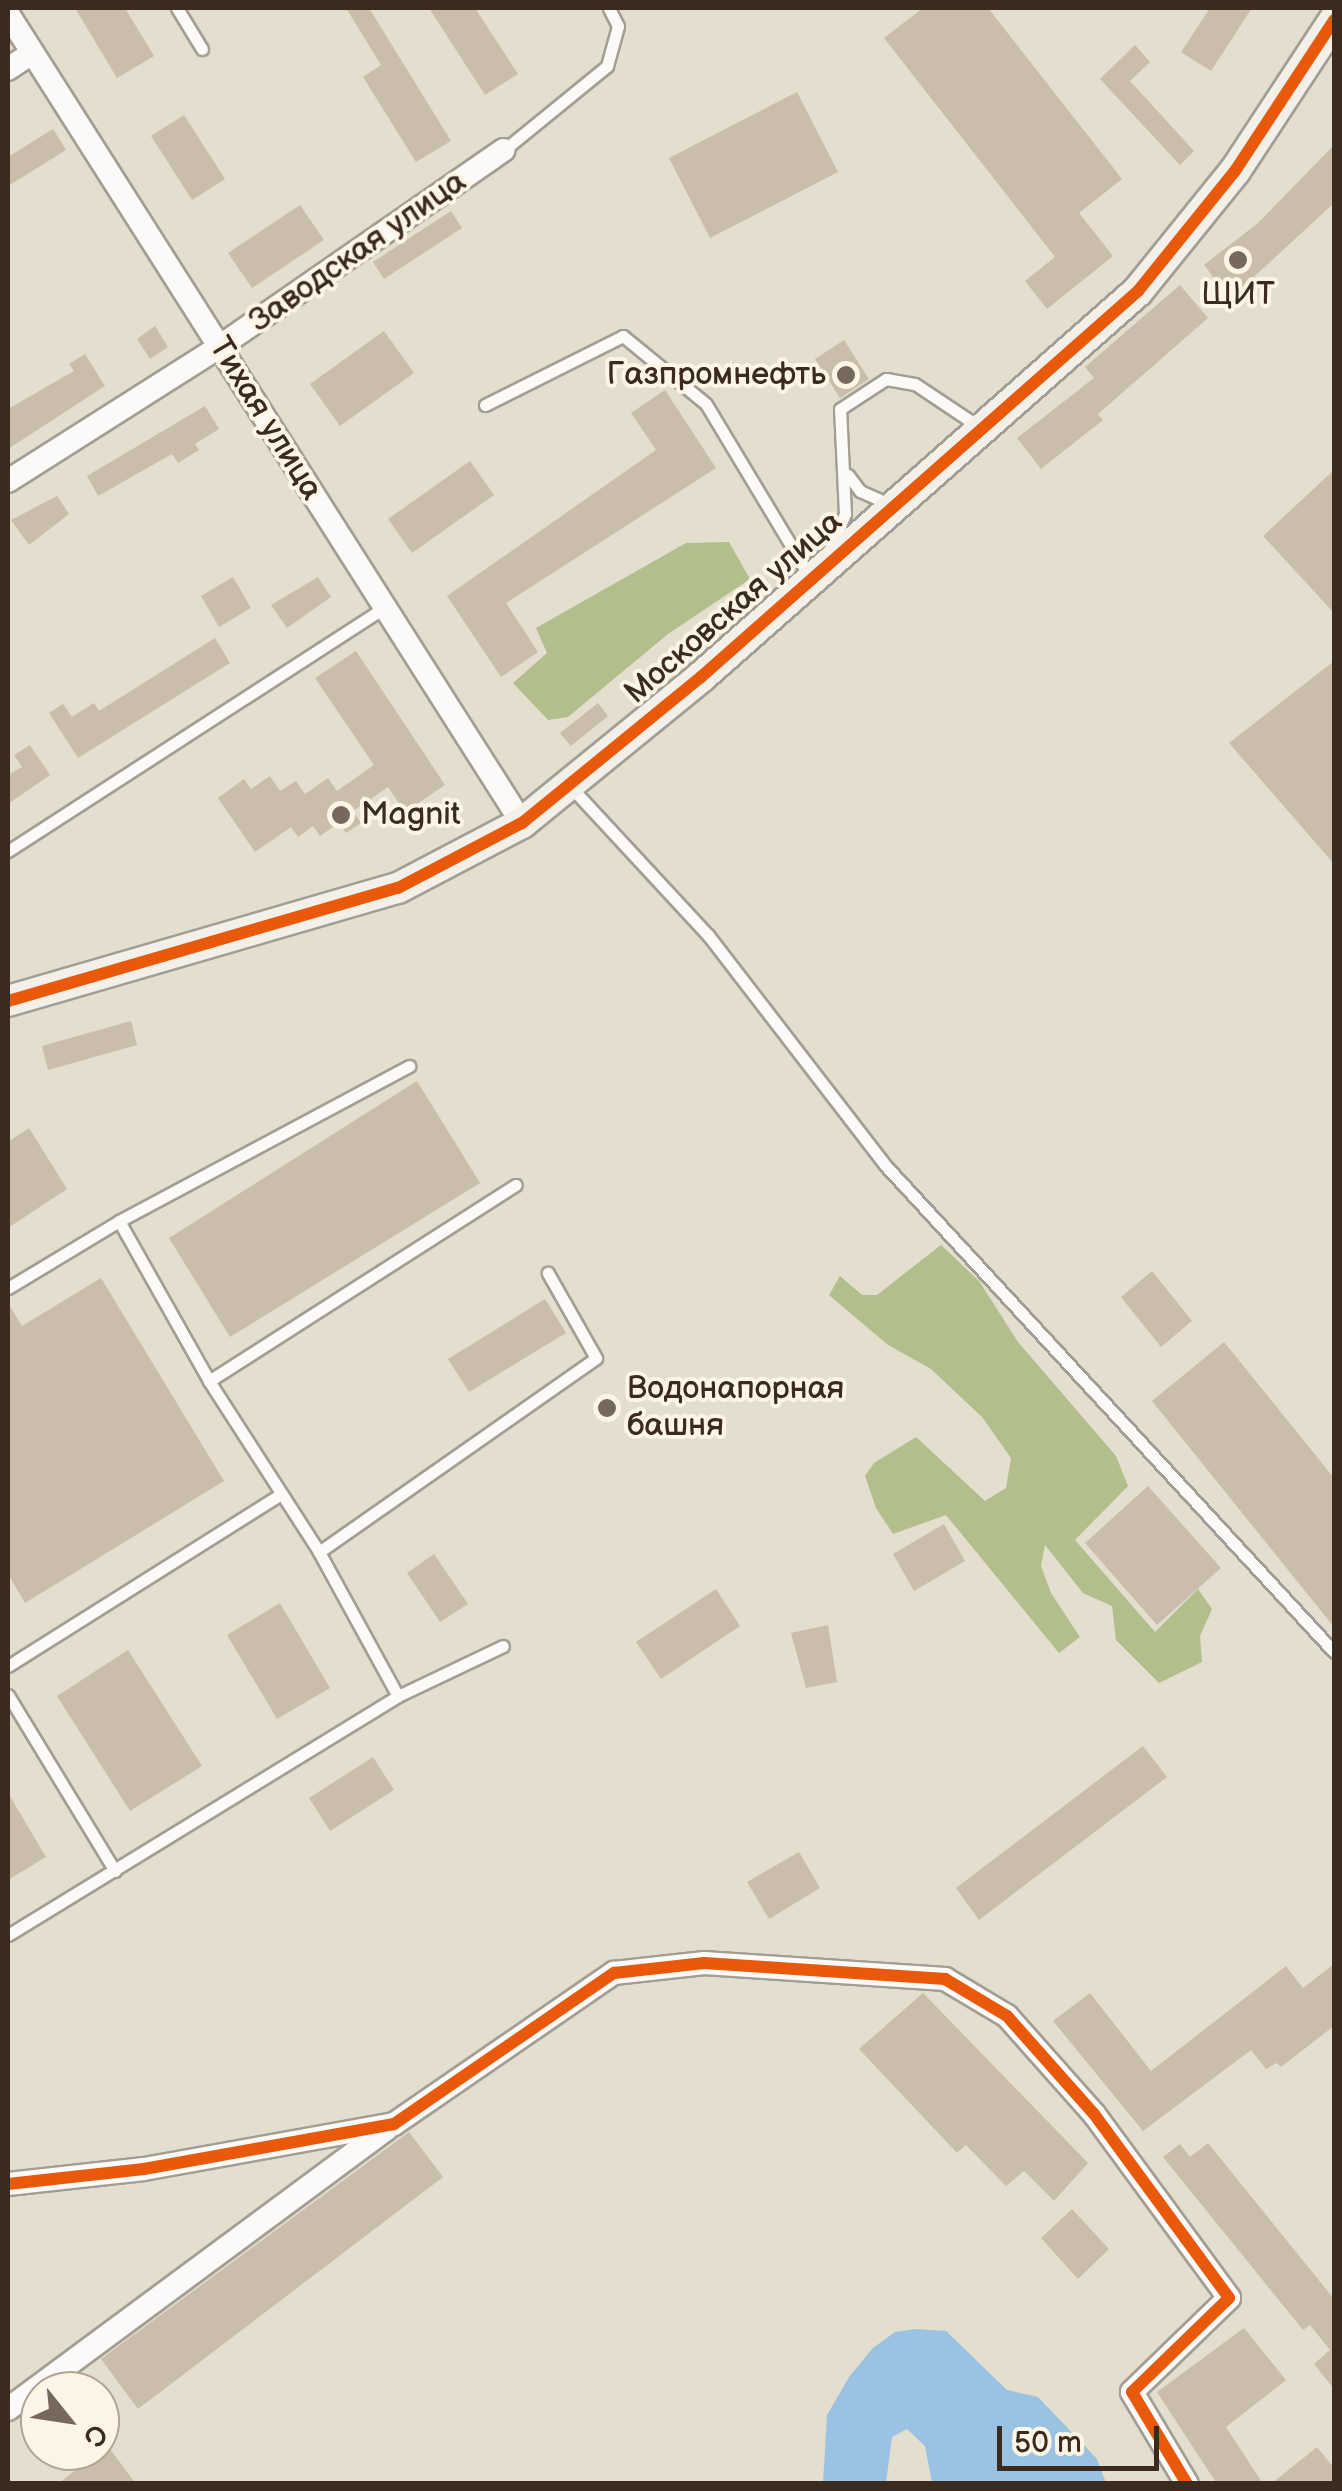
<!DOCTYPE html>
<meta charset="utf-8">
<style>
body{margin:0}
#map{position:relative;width:1342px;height:2491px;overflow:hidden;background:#e3decd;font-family:"Balsamiq Sans",sans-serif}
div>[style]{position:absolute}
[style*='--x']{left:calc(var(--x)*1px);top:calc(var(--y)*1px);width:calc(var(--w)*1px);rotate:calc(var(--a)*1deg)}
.forest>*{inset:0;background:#b2be8c}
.water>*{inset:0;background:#9ac2e3}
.building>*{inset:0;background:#cbbdab}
.round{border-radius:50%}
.roads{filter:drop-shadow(2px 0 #a39e93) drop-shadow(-2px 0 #a39e93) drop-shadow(0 2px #a39e93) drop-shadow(0 -2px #a39e93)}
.lane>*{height:11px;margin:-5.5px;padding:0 5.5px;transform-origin:5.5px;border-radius:5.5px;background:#fbfaf8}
.street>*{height:22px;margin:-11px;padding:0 11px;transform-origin:11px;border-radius:11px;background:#fbfaf8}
.secondary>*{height:30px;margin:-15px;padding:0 15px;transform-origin:15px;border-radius:15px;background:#f3f0e9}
.cycleway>*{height:12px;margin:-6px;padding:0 6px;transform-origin:6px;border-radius:6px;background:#e8590c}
.dots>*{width:28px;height:28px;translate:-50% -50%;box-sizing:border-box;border:5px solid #fcf5e5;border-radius:50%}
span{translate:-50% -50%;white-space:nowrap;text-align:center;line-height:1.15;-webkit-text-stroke:8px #fcf5e5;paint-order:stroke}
.street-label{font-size:32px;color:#3b2a1e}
.poi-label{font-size:32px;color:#3b2a1e}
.right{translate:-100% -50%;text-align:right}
.left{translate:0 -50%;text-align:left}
.frame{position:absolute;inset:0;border:10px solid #3b2a1e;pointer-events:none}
.north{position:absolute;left:20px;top:2371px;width:100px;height:100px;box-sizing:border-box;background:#fcf5e5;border:2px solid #afa495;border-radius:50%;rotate:120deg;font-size:28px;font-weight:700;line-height:40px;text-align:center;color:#3b2a1e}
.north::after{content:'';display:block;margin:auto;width:35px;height:45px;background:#76695b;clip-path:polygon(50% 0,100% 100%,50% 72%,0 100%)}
.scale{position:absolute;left:997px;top:2426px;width:162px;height:45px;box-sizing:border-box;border:5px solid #3b2a1e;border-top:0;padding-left:12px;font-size:30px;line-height:35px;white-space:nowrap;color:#3b2a1e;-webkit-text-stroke:8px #fcf5e5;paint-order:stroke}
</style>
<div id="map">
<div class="forest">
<i style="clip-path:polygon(729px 542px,750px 579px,668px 634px,568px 717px,548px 720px,513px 683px,547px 653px,536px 628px,686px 543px)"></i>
<i style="clip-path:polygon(941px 1245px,979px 1281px,1018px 1342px,1116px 1456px,1128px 1486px,1075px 1540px,1155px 1632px,1198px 1589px,1212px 1609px,1200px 1636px,1202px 1662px,1159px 1683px,1116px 1640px,1112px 1606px,1083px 1593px,1045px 1545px,1041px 1566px,1051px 1593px,1080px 1637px,1059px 1653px,946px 1515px,893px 1534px,876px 1508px,865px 1476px,874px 1463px,916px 1437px,985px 1501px,1006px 1488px,1011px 1458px,982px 1417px,931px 1369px,888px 1345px,829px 1295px,840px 1276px,862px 1295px,877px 1295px)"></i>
</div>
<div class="water">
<i style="clip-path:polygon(915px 2329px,946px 2331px,1007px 2390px,1038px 2397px,1097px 2459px,1106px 2483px,932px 2483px,925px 2446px,907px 2429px,892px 2437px,886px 2483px,823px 2483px,827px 2415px,849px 2377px,873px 2348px,895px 2332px)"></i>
</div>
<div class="building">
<i style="clip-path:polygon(75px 8px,125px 8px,154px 56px,117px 78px)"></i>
<i style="clip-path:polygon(346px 8px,369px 8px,451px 141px,416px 162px,363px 77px,381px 65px)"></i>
<i style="clip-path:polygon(429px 8px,475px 8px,518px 74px,485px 95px)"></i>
<i style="clip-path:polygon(923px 8px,988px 8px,1122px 179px,1079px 213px,1113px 256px,1047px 309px,1025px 281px,1055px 257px,884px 38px)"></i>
<i style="clip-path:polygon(1210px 8px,1252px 8px,1211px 71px,1181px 52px)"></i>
<i style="clip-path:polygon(1135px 45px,1150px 62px,1130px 81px,1194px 151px,1180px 165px,1100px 79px)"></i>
<i style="clip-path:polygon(797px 92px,838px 172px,710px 238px,669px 158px)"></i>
<i style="clip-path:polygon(184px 115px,225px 179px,192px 200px,151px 136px)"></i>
<i style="clip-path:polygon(53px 129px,66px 150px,8px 186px,8px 157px)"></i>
<i style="clip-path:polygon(1334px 145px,1334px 203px,1230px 299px,1204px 265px,1258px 223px)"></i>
<i style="clip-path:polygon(300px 205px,324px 240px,252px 288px,228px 253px)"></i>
<i style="clip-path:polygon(451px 211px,462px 228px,384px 279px,373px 262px)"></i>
<i style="clip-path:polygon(1180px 285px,1208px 318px,1098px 414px,1103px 420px,1041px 469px,1017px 438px,1094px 378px,1085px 367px)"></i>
<i style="clip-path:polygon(155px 326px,168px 347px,150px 359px,137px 339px)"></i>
<i style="clip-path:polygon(384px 331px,414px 373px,340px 426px,310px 384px)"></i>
<i style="clip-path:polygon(844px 340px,869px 379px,840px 398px,815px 359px)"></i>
<i style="clip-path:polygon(85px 354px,105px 386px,8px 449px,8px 409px,74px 371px,69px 364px)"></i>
<i style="clip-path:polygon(665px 390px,716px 468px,506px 603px,538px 652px,501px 677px,447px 596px,656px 450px,631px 413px)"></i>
<i style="clip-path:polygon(205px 406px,219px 429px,195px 444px,199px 450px,178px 463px,172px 454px,98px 496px,87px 476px)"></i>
<i style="clip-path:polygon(470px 461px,494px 495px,412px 553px,388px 519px)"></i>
<i style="clip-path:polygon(1334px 470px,1334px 613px,1263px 536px)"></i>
<i style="clip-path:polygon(57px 496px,69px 514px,29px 545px,11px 520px)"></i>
<i style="clip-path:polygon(233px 577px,251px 608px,219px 627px,201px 596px)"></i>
<i style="clip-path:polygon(318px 577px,331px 597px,287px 628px,271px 605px)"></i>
<i style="clip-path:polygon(215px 638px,230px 663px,78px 758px,49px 713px,63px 704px,72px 717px,94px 703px,99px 711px)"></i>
<i style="clip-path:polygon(356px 651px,445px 785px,405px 812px,388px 787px,353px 811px,361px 823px,346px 833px,339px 823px,320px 836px,313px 826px,298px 837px,291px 827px,255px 852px,218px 798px,244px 779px,251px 789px,270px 776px,280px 791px,296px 781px,305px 794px,328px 778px,337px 791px,374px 765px,315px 678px)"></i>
<i style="clip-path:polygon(1334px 661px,1334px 864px,1229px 743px)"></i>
<i style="clip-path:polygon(598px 703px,608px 716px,571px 746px,560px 733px)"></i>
<i style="clip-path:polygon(30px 745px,50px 775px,8px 804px,8px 775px,22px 767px,14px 755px)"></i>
<i style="clip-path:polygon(131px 1021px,137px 1045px,48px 1070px,42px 1046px)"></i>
<i style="clip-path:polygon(417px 1081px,480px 1183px,230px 1337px,169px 1238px)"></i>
<i style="clip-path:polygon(29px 1128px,67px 1189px,8px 1228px,8px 1142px)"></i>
<i style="clip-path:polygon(1152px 1271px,1192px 1321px,1161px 1347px,1121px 1297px)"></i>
<i style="clip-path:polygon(101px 1278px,224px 1481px,25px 1603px,8px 1574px,8px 1303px,22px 1326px)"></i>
<i style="clip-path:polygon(545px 1299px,566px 1333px,469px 1392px,448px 1359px)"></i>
<i style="clip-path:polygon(1224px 1342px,1334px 1478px,1334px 1627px,1152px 1401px)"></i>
<i class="round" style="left:593px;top:1395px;width:26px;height:26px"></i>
<i style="clip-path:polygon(1148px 1486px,1221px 1568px,1157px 1625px,1085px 1543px)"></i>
<i style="clip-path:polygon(944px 1524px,965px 1561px,914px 1591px,893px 1554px)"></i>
<i style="clip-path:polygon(434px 1554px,468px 1604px,440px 1622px,407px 1573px)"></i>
<i style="clip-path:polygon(716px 1589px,740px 1626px,661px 1679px,636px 1642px)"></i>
<i style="clip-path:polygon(280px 1603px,330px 1688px,277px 1719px,227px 1635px)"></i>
<i style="clip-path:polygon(828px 1625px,837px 1682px,806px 1688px,791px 1633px)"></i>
<i style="clip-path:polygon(128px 1650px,202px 1766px,130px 1811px,57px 1696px)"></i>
<i style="clip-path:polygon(1143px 1746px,1167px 1777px,979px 1920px,956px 1888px)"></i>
<i style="clip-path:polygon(373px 1757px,394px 1790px,330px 1831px,309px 1798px)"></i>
<i style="clip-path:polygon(8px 1793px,46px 1857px,8px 1880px)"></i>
<i style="clip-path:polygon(799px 1852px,820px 1888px,769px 1919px,747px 1882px)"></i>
<i style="clip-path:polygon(1334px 1964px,1334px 2026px,1281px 2067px,1277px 2063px,1266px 2069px,1251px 2050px,1143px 2131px,1053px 2021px,1090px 1993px,1151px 2071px,1286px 1966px,1303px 1988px)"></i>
<i style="clip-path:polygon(923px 1993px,1088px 2163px,1054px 2201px,1024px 2171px,1006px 2186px,966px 2145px,957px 2153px,859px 2049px)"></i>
<i style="clip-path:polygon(409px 2132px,443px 2177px,138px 2409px,101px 2359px)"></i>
<i style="clip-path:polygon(1208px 2143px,1334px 2299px,1334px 2389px,1314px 2364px,1330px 2350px,1310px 2325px,1303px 2330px,1163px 2157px,1180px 2144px,1190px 2157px)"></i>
<i style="clip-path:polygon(1072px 2209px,1109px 2249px,1078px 2279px,1041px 2238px)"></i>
<i style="clip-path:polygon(1244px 2328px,1286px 2380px,1226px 2427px,1263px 2484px,1217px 2484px,1157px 2392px)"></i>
<i style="clip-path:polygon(107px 2445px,136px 2484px,58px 2484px,100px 2451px)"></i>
<i style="clip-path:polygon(1317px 2447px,1334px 2468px,1334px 2484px,1271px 2484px)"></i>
</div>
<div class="roads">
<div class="lane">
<i style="--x:177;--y:8;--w:48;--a:58.6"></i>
<i style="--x:504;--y:150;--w:133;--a:-39.2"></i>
<i style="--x:607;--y:66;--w:41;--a:-74.6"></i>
<i style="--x:618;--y:26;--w:20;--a:-117"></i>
<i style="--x:485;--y:405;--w:154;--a:-26.6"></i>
<i style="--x:623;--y:336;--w:107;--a:39.3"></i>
<i style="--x:706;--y:404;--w:204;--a:59"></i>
<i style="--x:848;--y:475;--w:20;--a:53"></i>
<i style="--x:860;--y:491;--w:35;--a:24"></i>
<i style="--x:827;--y:555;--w:45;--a:-66.3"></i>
<i style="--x:845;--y:514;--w:105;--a:-92.7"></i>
<i style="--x:840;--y:409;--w:55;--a:-33.1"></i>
<i style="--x:886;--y:379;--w:29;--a:10"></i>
<i style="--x:915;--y:384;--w:79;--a:33.7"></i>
<i style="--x:569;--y:785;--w:205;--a:47.2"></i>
<i style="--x:708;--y:935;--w:290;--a:52.4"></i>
<i style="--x:885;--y:1165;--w:662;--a:47.32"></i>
<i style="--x:8;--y:851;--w:449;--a:-32.9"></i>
<i style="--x:119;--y:1221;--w:329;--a:-28.1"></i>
<i style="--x:8;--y:1288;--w:130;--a:-31.1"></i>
<i style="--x:119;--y:1221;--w:184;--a:60.6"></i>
<i style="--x:209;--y:1381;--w:203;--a:57.2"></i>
<i style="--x:319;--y:1552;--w:338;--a:-35"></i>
<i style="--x:596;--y:1358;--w:98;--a:-119.5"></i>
<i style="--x:209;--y:1381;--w:364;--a:-32.6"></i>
<i style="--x:319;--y:1552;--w:164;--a:61.3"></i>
<i style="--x:8;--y:1666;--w:323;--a:-32.2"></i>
<i style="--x:8;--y:1695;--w:206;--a:58.7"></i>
<i style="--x:8;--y:1935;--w:457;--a:-31.5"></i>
<i style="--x:398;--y:1696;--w:116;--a:-25.5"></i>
</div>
<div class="street">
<i style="--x:8;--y:14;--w:958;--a:57.57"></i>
<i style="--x:8;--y:69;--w:29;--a:-34"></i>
<i style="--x:8;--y:481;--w:250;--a:-32.4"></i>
<i style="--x:219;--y:347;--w:346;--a:-34.7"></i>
<i style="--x:8;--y:2184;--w:137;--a:-6.3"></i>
<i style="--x:144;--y:2169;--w:254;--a:-10.2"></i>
<i style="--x:394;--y:2124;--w:267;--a:-34.5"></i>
<i style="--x:614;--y:1973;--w:91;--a:-6.3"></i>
<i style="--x:704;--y:1963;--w:242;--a:3.8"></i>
<i style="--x:945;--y:1979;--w:72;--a:30.8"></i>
<i style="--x:1007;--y:2016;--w:131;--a:48.4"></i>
<i style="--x:1094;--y:2114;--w:228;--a:53.7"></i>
<i style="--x:1229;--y:2298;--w:135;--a:135.9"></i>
<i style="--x:1132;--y:2392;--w:107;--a:59.1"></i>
<i style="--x:8;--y:2409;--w:471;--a:-36.5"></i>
</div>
<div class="secondary">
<i style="--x:8;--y:1001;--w:406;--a:-16.2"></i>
<i style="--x:398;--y:888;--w:140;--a:-27.7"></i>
<i style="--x:522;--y:823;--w:231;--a:-39.2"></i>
<i style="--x:701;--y:677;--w:583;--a:-41.45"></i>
<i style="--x:1138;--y:291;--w:154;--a:-51.1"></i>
<i style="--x:1235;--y:171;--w:181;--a:-56.7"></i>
</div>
</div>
<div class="cycleway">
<i style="--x:8;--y:1001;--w:406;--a:-16.2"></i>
<i style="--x:398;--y:888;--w:140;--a:-27.7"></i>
<i style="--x:522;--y:823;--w:231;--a:-39.2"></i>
<i style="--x:701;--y:677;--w:583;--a:-41.45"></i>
<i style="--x:1138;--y:291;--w:154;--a:-51.1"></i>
<i style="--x:1235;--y:171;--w:181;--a:-56.7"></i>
<i style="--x:8;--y:2184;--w:137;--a:-6.3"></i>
<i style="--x:144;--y:2169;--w:254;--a:-10.2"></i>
<i style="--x:394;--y:2124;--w:267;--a:-34.5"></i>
<i style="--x:614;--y:1973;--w:91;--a:-6.3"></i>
<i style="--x:704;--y:1963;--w:242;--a:3.8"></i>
<i style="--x:945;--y:1979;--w:72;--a:30.8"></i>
<i style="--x:1007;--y:2016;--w:131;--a:48.4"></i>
<i style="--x:1094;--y:2114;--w:228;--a:53.7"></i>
<i style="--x:1229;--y:2298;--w:135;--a:135.9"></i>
<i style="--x:1132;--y:2392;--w:107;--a:59.1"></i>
</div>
<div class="dots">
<i style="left:1238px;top:260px;background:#76695b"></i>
<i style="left:846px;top:375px;background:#76695b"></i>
<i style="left:341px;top:815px;background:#76695b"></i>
<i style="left:607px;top:1408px;background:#76695b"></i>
</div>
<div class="street-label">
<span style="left:358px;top:252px;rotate:-35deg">Заводская улица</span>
<span style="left:265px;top:419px;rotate:58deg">Тихая улица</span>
<span style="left:734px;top:608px;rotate:-41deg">Московская улица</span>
</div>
<div class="poi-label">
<span style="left:1238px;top:295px">ЩИТ</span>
<span class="right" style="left:826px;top:375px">Газпромнефть</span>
<span class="left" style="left:361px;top:815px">Magnit</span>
<span class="left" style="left:627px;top:1408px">Водонапорная<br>башня</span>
</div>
<div class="frame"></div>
<div class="north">С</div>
<div class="scale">50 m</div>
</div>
